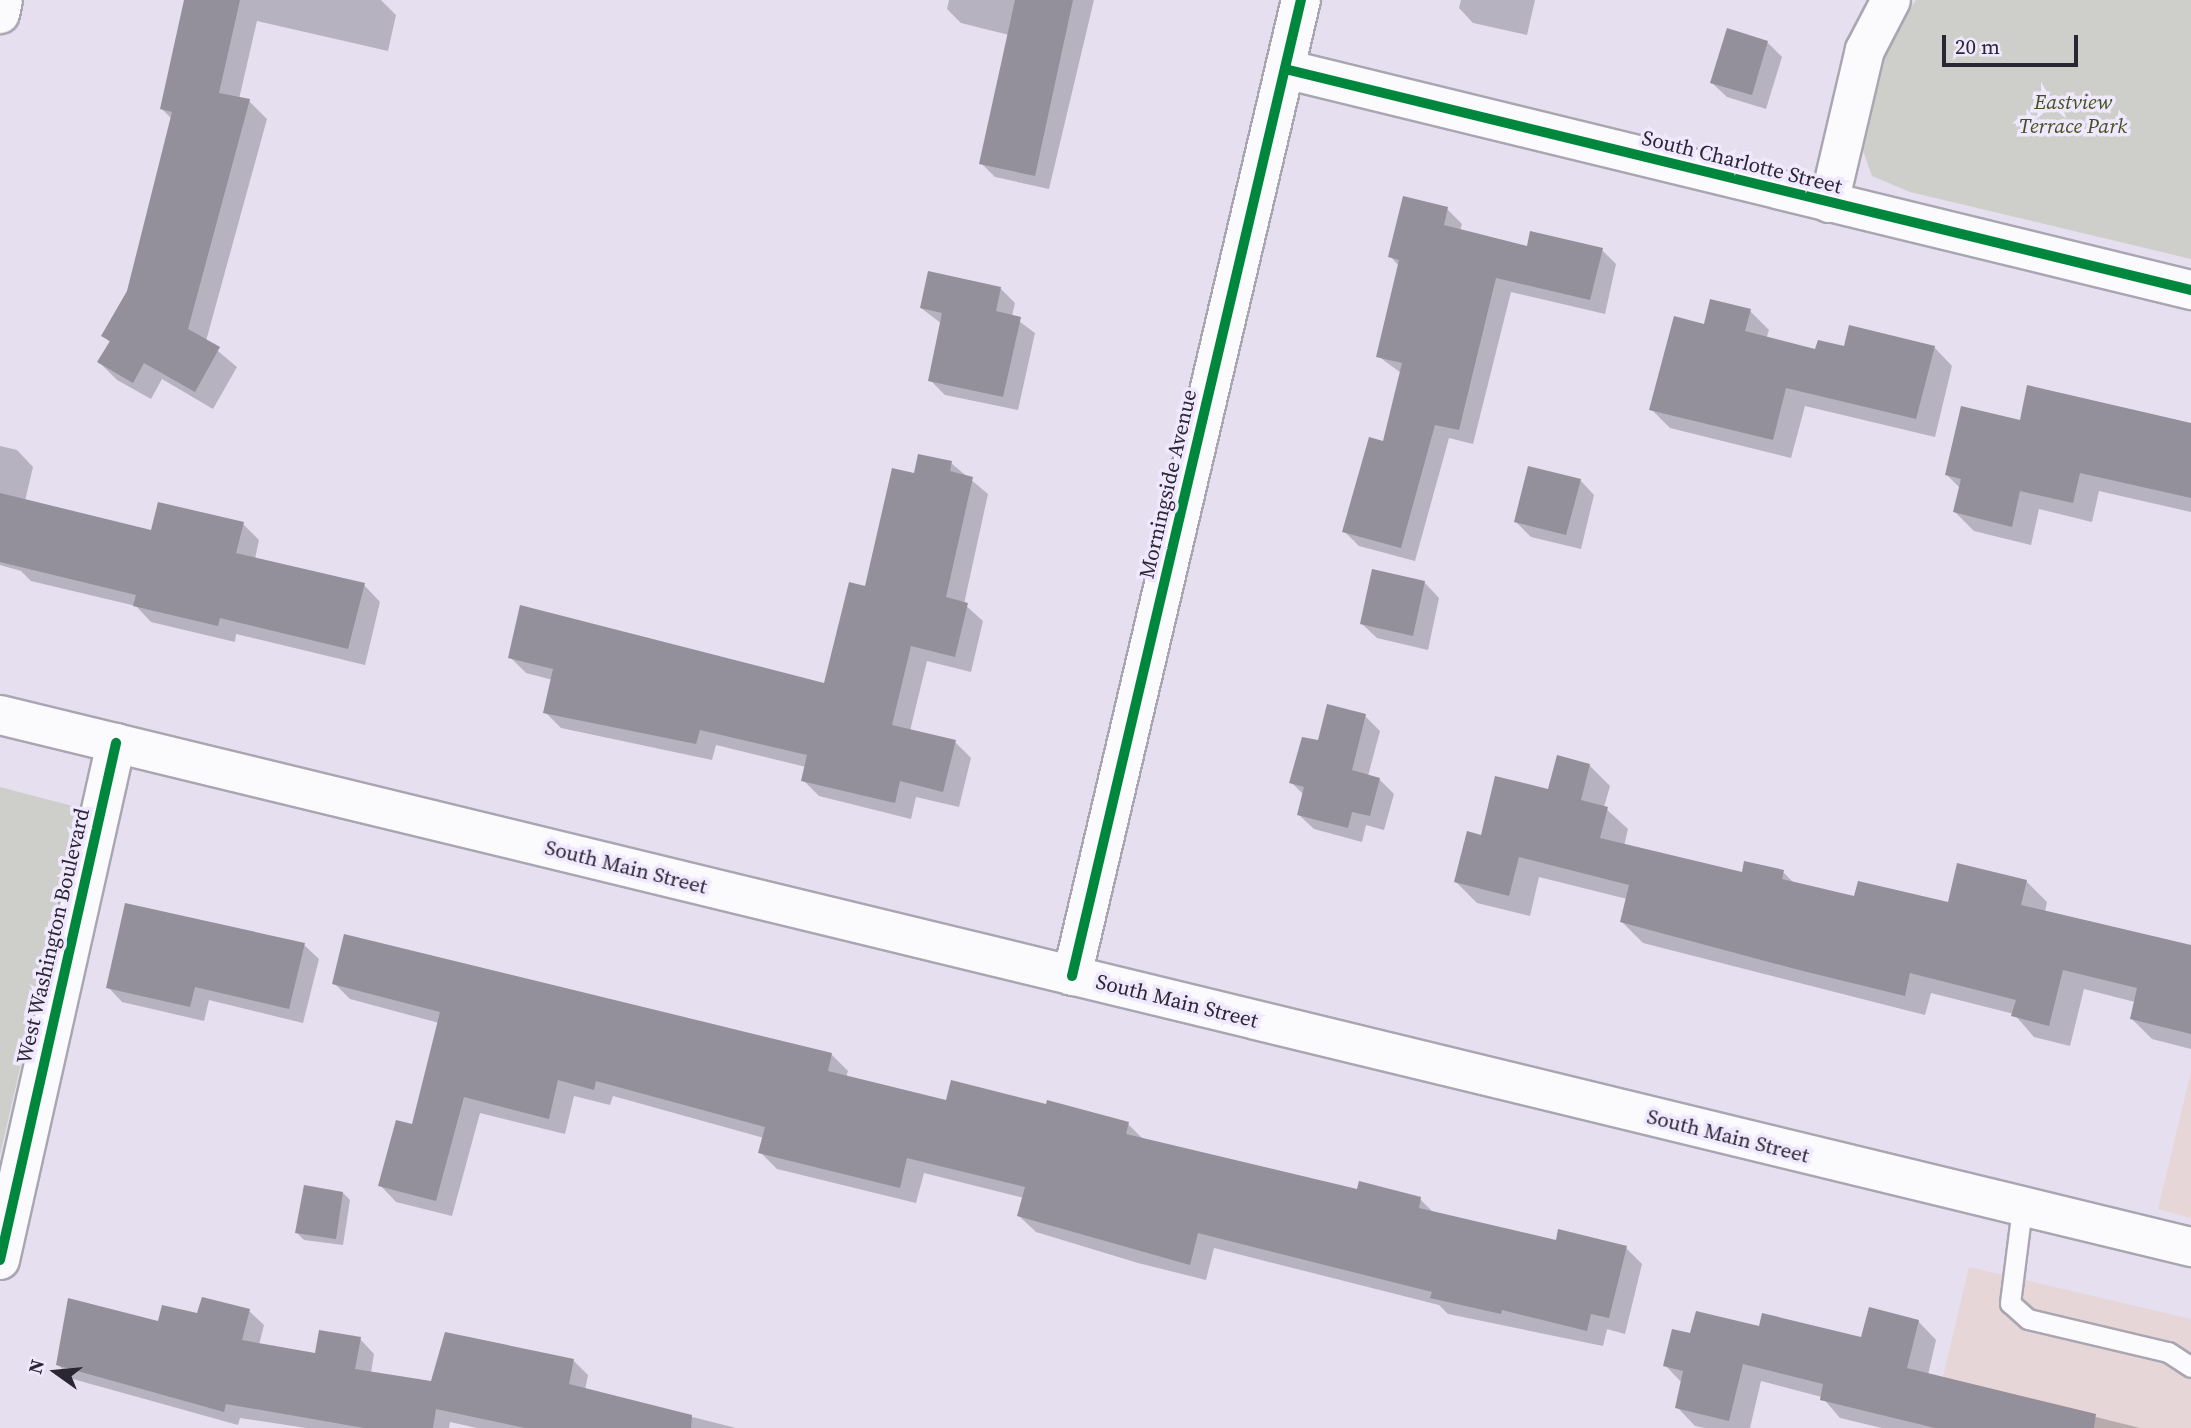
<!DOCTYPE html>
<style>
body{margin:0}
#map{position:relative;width:2191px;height:1428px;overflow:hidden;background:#e5dfef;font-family:"Source Serif 4",serif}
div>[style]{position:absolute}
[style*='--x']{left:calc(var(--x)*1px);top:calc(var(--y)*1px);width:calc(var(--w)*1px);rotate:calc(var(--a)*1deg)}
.commercial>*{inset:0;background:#e6d6d8}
.green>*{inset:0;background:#cecfca}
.shadow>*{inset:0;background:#0003}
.building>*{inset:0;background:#938f9b}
.roads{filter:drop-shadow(2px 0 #aaa6b1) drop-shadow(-2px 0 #aaa6b1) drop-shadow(0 2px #aaa6b1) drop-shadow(0 -2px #aaa6b1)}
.lane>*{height:19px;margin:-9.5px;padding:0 9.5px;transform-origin:9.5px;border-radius:9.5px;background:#fbfafd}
.street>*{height:38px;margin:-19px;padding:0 19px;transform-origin:19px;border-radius:19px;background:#fbfafd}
.secondary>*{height:38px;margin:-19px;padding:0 19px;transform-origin:19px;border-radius:19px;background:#fbfafd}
.cycleway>*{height:10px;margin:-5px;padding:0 5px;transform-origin:5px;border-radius:5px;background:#00873e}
span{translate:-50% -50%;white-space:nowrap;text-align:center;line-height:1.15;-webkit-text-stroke:7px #efe8fe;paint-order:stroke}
.park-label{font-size:21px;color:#45521f;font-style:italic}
.street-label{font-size:21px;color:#2b2732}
.north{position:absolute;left:21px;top:1337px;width:70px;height:70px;-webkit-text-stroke:5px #efe8fe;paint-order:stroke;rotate:285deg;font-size:19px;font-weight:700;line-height:28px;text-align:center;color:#2b2732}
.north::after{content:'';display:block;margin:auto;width:24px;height:32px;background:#2b2732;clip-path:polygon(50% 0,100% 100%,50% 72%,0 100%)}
.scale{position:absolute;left:1942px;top:35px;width:136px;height:32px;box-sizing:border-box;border:4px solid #2b2732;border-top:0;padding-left:9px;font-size:21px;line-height:24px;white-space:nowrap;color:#2b2732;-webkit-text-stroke:5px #efe8fe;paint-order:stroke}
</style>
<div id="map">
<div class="commercial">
<i style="clip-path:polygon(2191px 1072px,2191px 1218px,2158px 1209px)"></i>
<i style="clip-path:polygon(1969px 1267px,2191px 1319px,2191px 1428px,1931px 1428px)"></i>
</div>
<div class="green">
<i style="clip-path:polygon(1916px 0,2191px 0,2191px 259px,1910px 192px,1872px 176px,1861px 145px,1873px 90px,1887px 45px)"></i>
<i style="clip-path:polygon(0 787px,80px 808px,0 1155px)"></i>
</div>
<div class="shadow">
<i style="clip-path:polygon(195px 0,381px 0,396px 15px,388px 51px,257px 21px,239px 99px,249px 101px,267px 119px,206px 341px,237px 367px,213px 409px,162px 379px,151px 399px,117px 380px,99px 362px,111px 343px,103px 336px,129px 291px,172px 119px,161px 108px)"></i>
<i style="clip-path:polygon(949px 0,1094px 0,1049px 189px,995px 177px,981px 163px,1009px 35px,961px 23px,947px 9px)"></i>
<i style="clip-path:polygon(1461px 0,1535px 0,1527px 35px,1473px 23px,1459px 8px)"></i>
<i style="clip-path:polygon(1728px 31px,1768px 43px,1782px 57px,1766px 109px,1727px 97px,1712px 83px)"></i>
<i style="clip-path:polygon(1447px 209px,1462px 224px,1460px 231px,1528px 248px,1602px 250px,1616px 264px,1605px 314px,1511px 292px,1473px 444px,1449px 438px,1415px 561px,1359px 546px,1344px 531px,1385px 443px,1401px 373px,1378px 356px,1399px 266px,1390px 256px)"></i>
<i style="clip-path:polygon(1000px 288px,1015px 303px,1012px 316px,1035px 333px,1018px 410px,945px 395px,930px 380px,942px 324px,921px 308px)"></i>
<i style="clip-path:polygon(1750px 311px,1769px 330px,1766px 339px,1817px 352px,1934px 347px,1952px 366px,1935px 437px,1805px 406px,1791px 458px,1670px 428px,1651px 409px,1705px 326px)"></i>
<i style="clip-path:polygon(2021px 422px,2191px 431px,2191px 512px,2099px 491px,2092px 522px,2039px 509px,2031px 545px,1974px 531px,1955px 512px,1960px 488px,1947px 475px)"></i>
<i style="clip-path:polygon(0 446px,17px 450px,33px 467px,25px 501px,153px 532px,243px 524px,259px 540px,255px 559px,364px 585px,380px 602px,365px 665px,236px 634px,235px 642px,151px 622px,136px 606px,31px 581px,21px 571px,0 565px)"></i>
<i style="clip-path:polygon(951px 463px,988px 494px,964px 604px,983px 621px,971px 672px,927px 661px,910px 731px,955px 742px,971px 758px,959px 807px,916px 797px,911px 819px,819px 796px,803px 780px,806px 767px,716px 745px,712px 760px,561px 728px,545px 712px,553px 680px,526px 673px,510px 657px,826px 685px,915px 475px)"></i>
<i style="clip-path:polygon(1580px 480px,1594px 495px,1581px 549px,1531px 537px,1516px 522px)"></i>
<i style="clip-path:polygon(1374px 571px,1425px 583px,1439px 598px,1428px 650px,1377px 638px,1362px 624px)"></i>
<i style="clip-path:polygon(1365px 716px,1380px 731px,1368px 776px,1379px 779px,1394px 794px,1384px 830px,1366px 825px,1362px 842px,1314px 829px,1299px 815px,1304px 795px,1291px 782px,1319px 743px)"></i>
<i style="clip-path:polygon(1589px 765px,1610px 786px,1604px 807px,1628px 829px,1624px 846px,1743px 874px,1783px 872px,1795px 884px,1855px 898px,1949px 905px,2026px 881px,2047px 902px,2045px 912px,2191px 947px,2191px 1049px,2152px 1039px,2131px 1018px,2135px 1002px,2084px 989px,2070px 1046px,2034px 1037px,2014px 1014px,1931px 993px,1925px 1015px,1643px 943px,1622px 922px,1627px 899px,1539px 877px,1530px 916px,1477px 903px,1456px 882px,1482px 837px)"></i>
<i style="clip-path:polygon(304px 945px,319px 959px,303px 1023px,209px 1000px,204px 1021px,122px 1002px,108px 987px)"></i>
<i style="clip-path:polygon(334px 983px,831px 1054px,848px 1071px,846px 1077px,947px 1102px,1128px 1124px,1145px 1141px,1358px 1191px,1420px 1199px,1435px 1214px,1557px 1242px,1626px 1248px,1642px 1264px,1625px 1334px,1607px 1329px,1603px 1346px,1448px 1314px,1439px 1305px,1214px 1248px,1206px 1280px,1138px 1263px,1036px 1232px,1019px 1216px,1024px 1198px,924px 1173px,916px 1203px,777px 1169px,760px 1152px,764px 1138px,613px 1096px,610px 1105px,574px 1096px,565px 1134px,480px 1113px,452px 1216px,396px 1202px,380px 1185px,413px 1126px,439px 1023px,350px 999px)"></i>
<i style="clip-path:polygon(343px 1193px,350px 1200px,343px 1245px,304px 1240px,297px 1233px)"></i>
<i style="clip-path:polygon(249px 1311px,264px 1325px,259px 1345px,317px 1355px,360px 1339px,374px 1354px,371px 1373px,433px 1383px,574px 1361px,588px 1375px,585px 1390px,736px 1428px,477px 1428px,450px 1422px,449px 1428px,306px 1428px,240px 1418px,238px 1425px,73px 1379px,58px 1365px,159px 1323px)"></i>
<i style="clip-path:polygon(1918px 1321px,1936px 1340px,1928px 1375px,2140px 1428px,1882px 1428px,1840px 1418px,1822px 1397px,1761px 1381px,1750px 1428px,1705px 1428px,1695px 1426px,1677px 1407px,1682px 1383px,1665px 1365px,1691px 1336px,1760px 1328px,1863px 1339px)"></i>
</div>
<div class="building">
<i style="clip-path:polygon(184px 0,240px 0,219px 93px,250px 99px,188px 329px,220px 347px,195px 392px,144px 363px,133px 383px,97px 362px,110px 341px,101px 336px,127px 291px,172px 112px,160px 109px)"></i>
<i style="clip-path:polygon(1015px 0,1073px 0,1035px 176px,979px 164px)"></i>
<i style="clip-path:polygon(1727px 28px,1768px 41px,1752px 95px,1710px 83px)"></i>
<i style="clip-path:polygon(1403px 196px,1448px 207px,1444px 225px,1527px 246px,1530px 231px,1603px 248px,1590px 300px,1496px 278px,1459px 430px,1435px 425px,1401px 548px,1342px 532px,1369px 437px,1383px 441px,1402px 363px,1376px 357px,1399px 260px,1388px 257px)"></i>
<i style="clip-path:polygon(928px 271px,1001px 287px,996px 311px,1021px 317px,1003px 397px,928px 381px,942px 313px,920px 308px)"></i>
<i style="clip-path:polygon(1710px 299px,1751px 309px,1745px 331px,1815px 349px,1818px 340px,1844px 346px,1849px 325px,1935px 346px,1916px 419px,1786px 388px,1773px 440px,1649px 410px,1674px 316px,1704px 324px)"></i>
<i style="clip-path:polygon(2027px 385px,2191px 423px,2191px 498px,2080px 473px,2073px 503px,2020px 491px,2012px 527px,1953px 512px,1961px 479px,1945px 475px,1961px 406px,2020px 420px)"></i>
<i style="clip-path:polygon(918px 454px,952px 461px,950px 471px,973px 477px,946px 597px,968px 603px,955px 657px,911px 646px,892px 725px,956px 740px,943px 792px,900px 781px,895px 803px,801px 781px,807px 755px,700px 730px,696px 744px,543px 713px,553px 669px,508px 658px,520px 605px,824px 683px,849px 582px,865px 586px,892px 468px,914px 473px)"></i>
<i style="clip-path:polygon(1528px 466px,1581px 479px,1566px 535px,1514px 522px)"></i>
<i style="clip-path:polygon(0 493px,151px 530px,158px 502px,244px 522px,236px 553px,365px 583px,348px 649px,220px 618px,218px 626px,133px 606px,136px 595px,0 562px)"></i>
<i style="clip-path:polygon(1372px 569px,1425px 581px,1413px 636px,1360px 624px)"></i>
<i style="clip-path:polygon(1327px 704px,1366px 714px,1352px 770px,1380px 778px,1370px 816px,1352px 812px,1348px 828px,1297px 815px,1304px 787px,1289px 783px,1302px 737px,1318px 740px)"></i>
<i style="clip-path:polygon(1557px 755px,1590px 764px,1581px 800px,1608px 807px,1600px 838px,1742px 872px,1744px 861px,1784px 870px,1782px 879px,1854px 896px,1858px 881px,1948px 902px,1957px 863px,2027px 880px,2021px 905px,2191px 945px,2191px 1034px,2130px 1019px,2137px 988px,2063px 970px,2049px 1026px,2011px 1016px,2016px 1000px,1910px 973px,1905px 996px,1799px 970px,1620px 922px,1629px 885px,1519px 857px,1509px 896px,1454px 882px,1467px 831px,1481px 835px,1495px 776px,1548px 789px)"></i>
<i style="clip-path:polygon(125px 903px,305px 943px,289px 1009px,195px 987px,190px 1007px,106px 988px)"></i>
<i style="clip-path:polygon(344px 934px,832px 1053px,828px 1071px,946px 1100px,951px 1080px,1046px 1104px,1047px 1100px,1129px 1122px,1126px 1134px,1357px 1189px,1359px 1181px,1421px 1197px,1419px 1208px,1556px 1240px,1558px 1229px,1627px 1246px,1609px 1318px,1591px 1314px,1587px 1331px,1502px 1310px,1501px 1314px,1430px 1298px,1432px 1292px,1198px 1233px,1190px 1265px,1017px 1216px,1025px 1187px,907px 1158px,900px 1188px,758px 1153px,765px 1127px,596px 1081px,594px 1090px,558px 1080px,549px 1119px,464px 1097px,436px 1201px,378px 1186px,396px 1120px,412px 1124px,440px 1012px,332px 984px)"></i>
<i style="clip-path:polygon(304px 1185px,343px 1192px,336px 1239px,295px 1233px)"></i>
<i style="clip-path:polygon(202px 1297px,250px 1309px,242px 1340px,315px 1353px,319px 1330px,361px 1337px,355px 1369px,431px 1381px,445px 1332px,574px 1359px,569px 1384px,692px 1415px,691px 1428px,525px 1428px,436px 1409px,433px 1428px,364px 1428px,226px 1404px,224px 1412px,56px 1365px,68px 1298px,158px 1321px,162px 1305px,197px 1313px)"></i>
<i style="clip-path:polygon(1869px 1307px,1919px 1320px,1907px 1368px,2096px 1414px,2094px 1428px,1935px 1428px,1820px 1400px,1823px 1384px,1743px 1364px,1729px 1421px,1675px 1408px,1683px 1371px,1663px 1366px,1672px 1329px,1690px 1333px,1696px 1311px,1759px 1326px,1762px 1313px,1861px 1337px)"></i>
</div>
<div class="roads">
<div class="lane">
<i style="--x:2022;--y:1208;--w:96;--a:97.2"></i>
<i style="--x:2010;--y:1303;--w:24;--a:42"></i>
<i style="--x:2028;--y:1319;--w:144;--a:13.3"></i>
<i style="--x:2168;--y:1352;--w:27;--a:33"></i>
</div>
<div class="street">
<i style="--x:0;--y:14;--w:14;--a:-78"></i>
<i style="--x:1285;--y:69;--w:933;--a:13.71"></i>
<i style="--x:1829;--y:203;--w:157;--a:-76.8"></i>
<i style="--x:1865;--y:50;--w:56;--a:-62.5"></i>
<i style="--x:1072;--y:976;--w:1003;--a:-76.8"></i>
<i style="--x:0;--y:1260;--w:530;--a:-77.35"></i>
</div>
<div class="secondary">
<i style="--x:0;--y:715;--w:2255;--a:13.65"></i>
</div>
</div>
<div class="cycleway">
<i style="--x:1285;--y:69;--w:933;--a:13.71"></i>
<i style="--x:1072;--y:976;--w:1003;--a:-76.8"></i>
<i style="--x:0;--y:1260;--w:530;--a:-77.35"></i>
</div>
<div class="park-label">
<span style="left:2073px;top:114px">Eastview<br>Terrace Park</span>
</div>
<div class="street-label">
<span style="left:1742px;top:162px;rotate:14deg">South Charlotte Street</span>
<span style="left:1168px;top:484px;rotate:-77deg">Morningside Avenue</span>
<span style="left:626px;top:867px;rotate:14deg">South Main Street</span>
<span style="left:53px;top:936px;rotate:-77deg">West Washington Boulevard</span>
<span style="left:1177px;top:1001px;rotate:14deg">South Main Street</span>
<span style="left:1728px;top:1136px;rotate:14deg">South Main Street</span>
</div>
<div class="north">N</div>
<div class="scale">20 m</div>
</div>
